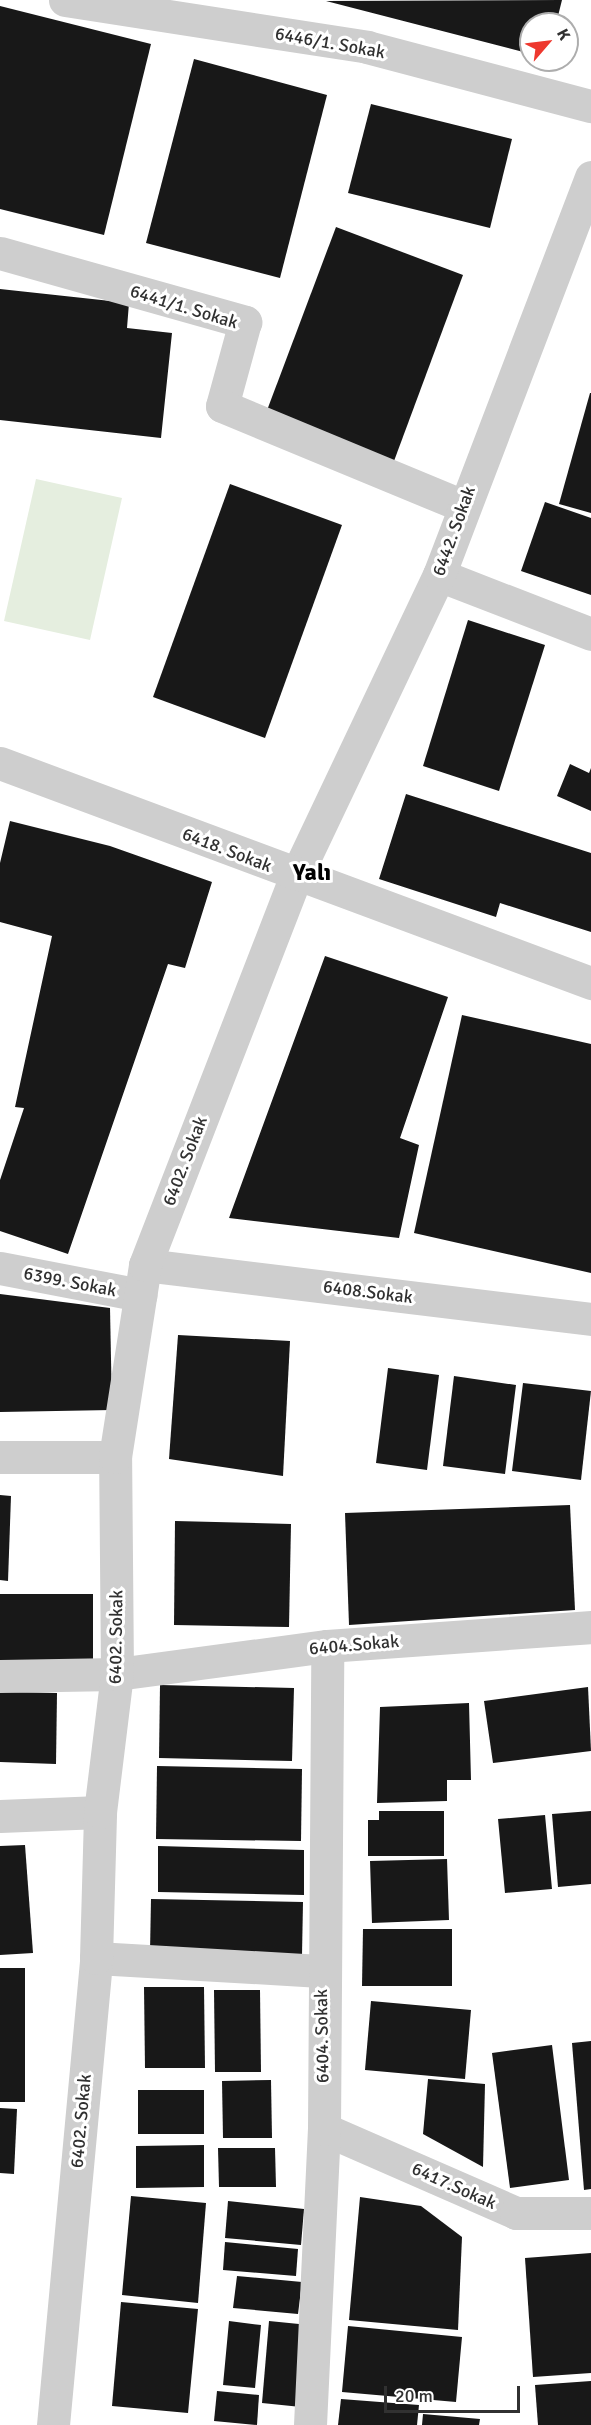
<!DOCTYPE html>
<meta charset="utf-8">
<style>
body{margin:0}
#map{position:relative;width:591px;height:2425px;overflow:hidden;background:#fff;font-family:Signika,sans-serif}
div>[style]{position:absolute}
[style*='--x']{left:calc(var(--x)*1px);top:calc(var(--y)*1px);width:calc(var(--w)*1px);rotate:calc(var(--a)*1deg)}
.green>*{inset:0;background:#e5eedf}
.building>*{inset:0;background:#181818}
.minor>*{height:33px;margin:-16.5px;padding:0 16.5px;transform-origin:16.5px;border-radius:16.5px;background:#cecece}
.tertiary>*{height:33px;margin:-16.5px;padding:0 16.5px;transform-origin:16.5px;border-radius:16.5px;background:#cecece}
span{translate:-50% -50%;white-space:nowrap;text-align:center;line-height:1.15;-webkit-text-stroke:6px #fff;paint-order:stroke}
.street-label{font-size:18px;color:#313131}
.district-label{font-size:24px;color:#000;font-weight:700}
.north{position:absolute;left:519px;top:12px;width:60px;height:60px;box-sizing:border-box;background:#fff;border:2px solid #adadad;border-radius:50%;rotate:62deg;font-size:16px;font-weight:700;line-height:24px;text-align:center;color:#313131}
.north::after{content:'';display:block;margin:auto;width:21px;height:27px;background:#ee382e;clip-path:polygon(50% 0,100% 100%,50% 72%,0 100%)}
.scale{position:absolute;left:384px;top:2386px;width:136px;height:27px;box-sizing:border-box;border:3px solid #313131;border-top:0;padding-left:8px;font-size:18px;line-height:21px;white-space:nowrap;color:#313131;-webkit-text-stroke:4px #fff;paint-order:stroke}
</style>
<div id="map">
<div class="green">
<i style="clip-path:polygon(36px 479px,122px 498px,90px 640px,4px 621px)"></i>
</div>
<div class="building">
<i style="clip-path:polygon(562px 0,556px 24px,531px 24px,531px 54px,326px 1px)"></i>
<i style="clip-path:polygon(0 6px,151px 44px,104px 235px,0 209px)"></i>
<i style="clip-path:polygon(194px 59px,327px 95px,280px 278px,146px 243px)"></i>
<i style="clip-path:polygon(371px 104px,512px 139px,490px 228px,348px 193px)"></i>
<i style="clip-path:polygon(336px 227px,463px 275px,394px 461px,266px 413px)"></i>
<i style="clip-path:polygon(0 289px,129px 303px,127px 328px,172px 333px,161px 438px,0 420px)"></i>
<i style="clip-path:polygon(590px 393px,591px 393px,591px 513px,559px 504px)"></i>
<i style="clip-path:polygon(230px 484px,342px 525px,265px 738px,153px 697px)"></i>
<i style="clip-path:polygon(545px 502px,591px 518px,591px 595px,521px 571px)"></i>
<i style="clip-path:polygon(468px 620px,545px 645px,499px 791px,423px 766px)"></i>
<i style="clip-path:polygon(570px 764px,589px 773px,591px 768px,591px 811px,557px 796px)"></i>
<i style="clip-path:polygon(406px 794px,591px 853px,591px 932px,500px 903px,496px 917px,379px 879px)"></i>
<i style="clip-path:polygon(10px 821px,110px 846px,212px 882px,185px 968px,168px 964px,68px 1254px,0 1231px,0 1180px,24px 1108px,15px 1107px,52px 936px,0 922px,0 863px)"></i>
<i style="clip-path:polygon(325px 956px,448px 997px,400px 1138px,419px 1145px,399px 1238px,229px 1218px)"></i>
<i style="clip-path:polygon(462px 1015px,591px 1044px,591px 1273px,414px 1233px)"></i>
<i style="clip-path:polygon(0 1294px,110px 1308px,112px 1410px,0 1412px)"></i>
<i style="clip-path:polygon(178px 1335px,290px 1341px,283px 1476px,169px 1459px)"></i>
<i style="clip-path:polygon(388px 1368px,439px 1375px,427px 1470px,376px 1463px)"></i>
<i style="clip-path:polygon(454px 1376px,516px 1385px,505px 1474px,443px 1466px)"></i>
<i style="clip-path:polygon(523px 1383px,591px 1391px,581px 1480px,512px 1471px)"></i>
<i style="clip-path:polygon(0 1495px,11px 1496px,8px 1581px,0 1580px)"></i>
<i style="clip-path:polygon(570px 1505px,575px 1610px,349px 1625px,345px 1513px)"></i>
<i style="clip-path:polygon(175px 1521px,291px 1524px,289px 1627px,174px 1625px)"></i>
<i style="clip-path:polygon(0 1594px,93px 1594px,93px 1670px,0 1671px)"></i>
<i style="clip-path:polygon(160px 1685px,294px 1688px,292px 1761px,159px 1758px)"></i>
<i style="clip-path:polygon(588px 1687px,591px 1751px,493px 1763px,484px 1701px)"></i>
<i style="clip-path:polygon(0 1692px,57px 1693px,56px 1764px,0 1762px)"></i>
<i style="clip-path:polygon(469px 1703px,471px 1780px,447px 1780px,447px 1801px,377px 1803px,380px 1707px)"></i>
<i style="clip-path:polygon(157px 1766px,302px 1769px,301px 1841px,156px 1839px)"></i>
<i style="clip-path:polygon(379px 1811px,444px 1811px,444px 1856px,368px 1856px,368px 1820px,379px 1820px)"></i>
<i style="clip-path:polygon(591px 1811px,591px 1884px,558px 1887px,552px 1814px)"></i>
<i style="clip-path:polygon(545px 1815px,552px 1889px,505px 1893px,498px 1819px)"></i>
<i style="clip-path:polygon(25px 1845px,33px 1953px,0 1955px,0 1846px)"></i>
<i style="clip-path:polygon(158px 1846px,304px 1850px,304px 1895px,158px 1892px)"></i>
<i style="clip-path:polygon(447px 1859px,449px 1920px,372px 1923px,370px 1861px)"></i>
<i style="clip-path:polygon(151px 1899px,303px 1902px,302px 1955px,150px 1952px)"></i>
<i style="clip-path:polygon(363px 1929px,452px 1929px,452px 1986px,362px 1986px)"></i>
<i style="clip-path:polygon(0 1968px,25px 1968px,25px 2102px,0 2102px)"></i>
<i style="clip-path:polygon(144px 1987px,204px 1987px,205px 2068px,145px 2068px)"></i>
<i style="clip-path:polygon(214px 1990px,260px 1990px,261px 2072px,215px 2072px)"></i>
<i style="clip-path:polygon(371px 2001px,471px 2010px,465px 2079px,365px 2070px)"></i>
<i style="clip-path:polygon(591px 2041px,591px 2189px,584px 2190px,572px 2043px)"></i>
<i style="clip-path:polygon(552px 2045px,569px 2180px,510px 2188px,492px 2053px)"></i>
<i style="clip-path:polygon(428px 2079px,485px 2084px,483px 2167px,423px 2134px)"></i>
<i style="clip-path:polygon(271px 2080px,272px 2138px,223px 2138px,222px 2081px)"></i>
<i style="clip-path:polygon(138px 2090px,204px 2090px,204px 2134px,138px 2134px)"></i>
<i style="clip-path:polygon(0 2108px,17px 2109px,14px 2174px,0 2173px)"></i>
<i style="clip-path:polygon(204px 2145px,204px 2187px,136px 2188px,136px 2146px)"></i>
<i style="clip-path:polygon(218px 2148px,275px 2148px,276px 2187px,219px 2187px)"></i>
<i style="clip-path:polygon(131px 2196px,206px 2203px,198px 2303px,122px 2295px)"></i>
<i style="clip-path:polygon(360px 2197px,421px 2206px,462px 2237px,458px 2330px,349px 2320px)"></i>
<i style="clip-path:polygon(228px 2201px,304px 2209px,301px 2245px,225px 2238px)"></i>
<i style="clip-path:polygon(225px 2242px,298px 2249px,296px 2276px,223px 2270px)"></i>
<i style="clip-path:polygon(591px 2253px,591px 2373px,533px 2377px,525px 2258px)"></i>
<i style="clip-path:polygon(237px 2276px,302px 2282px,298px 2314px,233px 2308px)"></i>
<i style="clip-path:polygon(121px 2302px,198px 2309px,188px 2413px,112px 2406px)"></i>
<i style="clip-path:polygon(229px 2321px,261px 2325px,255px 2388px,223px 2385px)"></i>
<i style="clip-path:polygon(269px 2321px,309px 2325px,301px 2407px,262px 2403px)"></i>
<i style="clip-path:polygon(348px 2326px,462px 2337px,456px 2402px,342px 2392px)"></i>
<i style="clip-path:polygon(591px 2381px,591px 2425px,538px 2425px,535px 2385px)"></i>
<i style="clip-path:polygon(217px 2391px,259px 2395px,257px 2425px,214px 2421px)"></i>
<i style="clip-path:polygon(341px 2399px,419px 2405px,417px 2425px,338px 2425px)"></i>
<i style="clip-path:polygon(423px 2414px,480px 2419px,479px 2425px,422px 2425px)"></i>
</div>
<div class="minor">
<i style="--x:65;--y:0;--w:306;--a:8.8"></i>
<i style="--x:367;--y:47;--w:232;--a:14.8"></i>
<i style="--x:0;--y:253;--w:255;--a:15.7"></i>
<i style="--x:245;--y:322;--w:87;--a:105.3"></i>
<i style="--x:222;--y:406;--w:261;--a:22.5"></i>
<i style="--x:439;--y:575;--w:163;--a:21.2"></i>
<i style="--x:145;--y:1265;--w:449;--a:6.9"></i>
<i style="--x:0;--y:1268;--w:143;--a:10.9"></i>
<i style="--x:0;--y:1457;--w:115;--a:0"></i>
<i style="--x:0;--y:1676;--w:117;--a:-1"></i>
<i style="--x:117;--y:1674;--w:212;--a:-7.6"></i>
<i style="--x:327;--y:1646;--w:265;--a:-4.1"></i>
<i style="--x:0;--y:1816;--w:100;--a:-2.3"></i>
<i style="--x:96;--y:1958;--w:225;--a:3.3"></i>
<i style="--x:324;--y:2129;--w:210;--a:23.6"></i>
<i style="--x:516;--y:2213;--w:75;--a:0"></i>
<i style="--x:53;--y:2425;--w:469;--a:-84.7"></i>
<i style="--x:96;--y:1958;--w:146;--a:-88.4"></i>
<i style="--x:100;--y:1812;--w:139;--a:-83"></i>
<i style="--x:117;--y:1674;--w:217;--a:-90.5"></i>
<i style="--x:115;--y:1457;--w:194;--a:-81.1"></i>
<i style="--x:145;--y:1265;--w:417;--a:-68.8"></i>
<i style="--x:296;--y:876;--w:333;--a:-64.6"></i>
<i style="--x:439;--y:575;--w:426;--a:-69.1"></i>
<i style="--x:310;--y:2425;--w:296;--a:-87.3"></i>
<i style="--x:324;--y:2129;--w:483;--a:-89.6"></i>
</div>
<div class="tertiary">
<i style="--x:0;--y:763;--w:631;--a:20.42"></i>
</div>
<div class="street-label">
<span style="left:330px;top:43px;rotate:10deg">6446/1. Sokak</span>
<span style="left:184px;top:307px;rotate:17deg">6441/1. Sokak</span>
<span style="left:454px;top:531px;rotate:-70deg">6442. Sokak</span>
<span style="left:227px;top:850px;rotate:21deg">6418. Sokak</span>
<span style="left:185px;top:1161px;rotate:-69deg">6402. Sokak</span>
<span style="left:70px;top:1282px;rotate:11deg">6399. Sokak</span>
<span style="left:368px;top:1292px;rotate:7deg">6408.Sokak</span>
<span style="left:116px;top:1637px;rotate:-89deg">6402. Sokak</span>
<span style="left:354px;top:1645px;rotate:-5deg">6404.Sokak</span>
<span style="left:322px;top:2036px;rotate:-91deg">6404. Sokak</span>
<span style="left:81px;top:2121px;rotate:-85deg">6402. Sokak</span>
<span style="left:454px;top:2186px;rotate:24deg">6417.Sokak</span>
</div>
<div class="district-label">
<span style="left:312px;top:873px">Yalı</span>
</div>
<div class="north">K</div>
<div class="scale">20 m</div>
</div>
